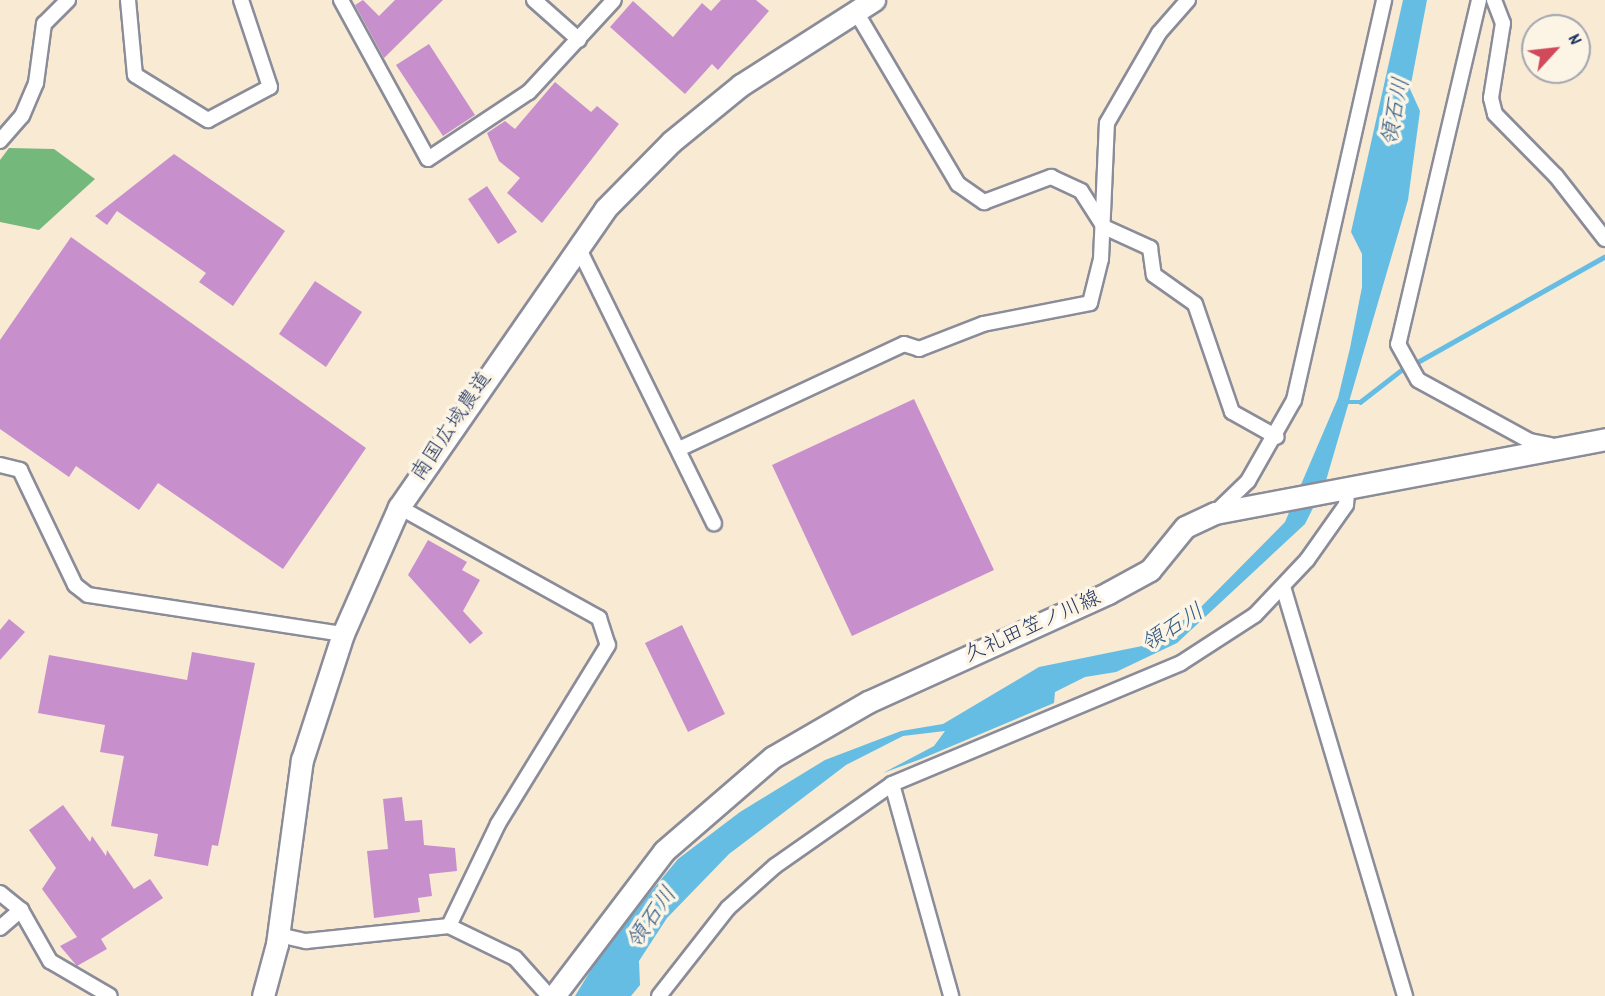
<!DOCTYPE html>
<meta charset="utf-8">
<style>
body{margin:0}
#map{position:relative;width:1605px;height:996px;overflow:hidden;background:#f9ead4;font-family:Dekko,"Klee One",sans-serif}
div>[style]{position:absolute}
[style*='--x']{left:calc(var(--x)*1px);top:calc(var(--y)*1px);width:calc(var(--w)*1px);rotate:calc(var(--a)*1deg)}
.forest>*{inset:0;background:#75b87b}
.water>*{inset:0;background:#66bde3}
.stream>*{height:4.5px;margin:-2.25px;padding:0 2.25px;transform-origin:2.25px;border-radius:2.25px;background:#66bde3}
.building>*{inset:0;background:#c790cd}
.roads{filter:drop-shadow(2px 0 #8a8c99) drop-shadow(-2px 0 #8a8c99) drop-shadow(0 2px #8a8c99) drop-shadow(0 -2px #8a8c99)}
.street>*{height:14px;margin:-7px;padding:0 7px;transform-origin:7px;border-radius:7px;background:#fff}
.secondary>*{height:21px;margin:-10.5px;padding:0 10.5px;transform-origin:10.5px;border-radius:10.5px;background:#fff}
span{translate:-50% -50%;white-space:nowrap;text-align:center;line-height:1.15;-webkit-text-stroke:7px #fcf5e5;paint-order:stroke}
.street-label{font-size:21px;color:#1b2f5e}
.water-label{font-size:23px;color:#325a86;font-style:italic}
.north{position:absolute;left:1521px;top:14px;width:70px;height:70px;box-sizing:border-box;background:#fcf5e5;border:2px solid #a2a6af;border-radius:50%;rotate:63deg;font-size:19px;font-weight:700;line-height:28px;text-align:center;color:#1b2f5e}
.north::after{content:'';display:block;margin:auto;width:24px;height:32px;background:#d1495b;clip-path:polygon(50% 0,100% 100%,50% 72%,0 100%)}
</style>
<div id="map">
<div class="forest">
<i style="clip-path:polygon(9px 148px,54px 149px,95px 179px,39px 230px,0 222px,0 160px)"></i>
</div>
<div class="water">
<i style="clip-path:polygon(1403px 0,1427px 0,1410px 89px,1420px 111px,1408px 200px,1325px 484px,1305px 524px,1177px 643px,1116px 672px,1085px 677px,1055px 692px,1054px 703px,921px 759px,883px 773px,934px 746px,945px 731px,903px 736px,846px 765px,729px 854px,667px 918px,639px 961px,640px 985px,631px 996px,575px 996px,605px 947px,678px 859px,740px 812px,825px 760px,901px 731px,943px 724px,1039px 667px,1142px 646px,1196px 612px,1285px 522px,1338px 398px,1350px 348px,1362px 287px,1362px 254px,1351px 232px)"></i>
</div>
<div class="stream">
<i style="--x:1414;--y:364;--w:218;--a:-29.4"></i>
<i style="--x:1344;--y:402;--w:16;--a:0"></i>
<i style="--x:1360;--y:402;--w:51;--a:-37.8"></i>
</div>
<div class="building">
<i style="clip-path:polygon(363px 0,379px 16px,395px 0,443px 0,384px 58px,355px 5px)"></i>
<i style="clip-path:polygon(721px 0,756px 0,769px 11px,718px 70px,712px 64px,685px 94px,610px 27px,633px 1px,673px 37px,702px 3px,711px 11px)"></i>
<i style="clip-path:polygon(429px 44px,475px 115px,443px 136px,396px 65px)"></i>
<i style="clip-path:polygon(555px 82px,591px 112px,597px 106px,619px 124px,542px 223px,507px 193px,520px 178px,499px 161px,487px 133px,505px 121px,515px 129px)"></i>
<i style="clip-path:polygon(174px 154px,285px 231px,233px 306px,199px 282px,206px 273px,117px 211px,107px 225px,95px 216px)"></i>
<i style="clip-path:polygon(487px 186px,517px 232px,498px 244px,468px 199px)"></i>
<i style="clip-path:polygon(71px 237px,366px 448px,283px 569px,158px 483px,139px 510px,76px 466px,69px 477px,0 429px,0 340px)"></i>
<i style="clip-path:polygon(315px 281px,362px 312px,326px 367px,279px 334px)"></i>
<i style="clip-path:polygon(914px 399px,994px 570px,852px 636px,772px 465px)"></i>
<i style="clip-path:polygon(428px 540px,467px 562px,462px 570px,480px 580px,463px 611px,483px 633px,470px 644px,408px 575px)"></i>
<i style="clip-path:polygon(9px 619px,25px 632px,0 660px,0 630px)"></i>
<i style="clip-path:polygon(682px 625px,725px 714px,688px 732px,645px 643px)"></i>
<i style="clip-path:polygon(192px 652px,255px 663px,218px 846px,212px 845px,208px 866px,154px 856px,158px 834px,111px 826px,124px 756px,100px 752px,105px 725px,38px 713px,49px 655px,187px 680px)"></i>
<i style="clip-path:polygon(402px 797px,405px 821px,422px 820px,424px 845px,455px 848px,457px 871px,429px 874px,432px 896px,418px 898px,420px 912px,374px 918px,367px 851px,388px 849px,383px 799px)"></i>
<i style="clip-path:polygon(63px 805px,90px 842px,92px 836px,106px 856px,107px 850px,134px 889px,150px 879px,163px 898px,101px 939px,107px 949px,77px 966px,60px 946px,77px 937px,42px 889px,56px 868px,29px 830px)"></i>
</div>
<div class="roads">
<div class="street">
<i style="--x:128;--y:0;--w:75;--a:84.7"></i>
<i style="--x:135;--y:75;--w:86;--a:31.7"></i>
<i style="--x:208;--y:120;--w:70;--a:-28"></i>
<i style="--x:270;--y:87;--w:92;--a:-108.4"></i>
<i style="--x:341;--y:0;--w:181;--a:61.3"></i>
<i style="--x:428;--y:159;--w:121;--a:-33.6"></i>
<i style="--x:529;--y:92;--w:125;--a:-47.3"></i>
<i style="--x:534;--y:0;--w:60;--a:41.6"></i>
<i style="--x:1479;--y:0;--w:353;--a:103.2"></i>
<i style="--x:1398;--y:344;--w:41;--a:60.9"></i>
<i style="--x:1418;--y:380;--w:128;--a:28.6"></i>
<i style="--x:1530;--y:441;--w:21;--a:11"></i>
<i style="--x:1494;--y:0;--w:25;--a:69"></i>
<i style="--x:1503;--y:23;--w:76;--a:99.1"></i>
<i style="--x:1491;--y:98;--w:16;--a:76"></i>
<i style="--x:1495;--y:114;--w:87;--a:45.5"></i>
<i style="--x:1556;--y:176;--w:80;--a:52.1"></i>
<i style="--x:855;--y:10;--w:202;--a:59.4"></i>
<i style="--x:958;--y:184;--w:32;--a:35"></i>
<i style="--x:984;--y:202;--w:72;--a:-20.5"></i>
<i style="--x:1051;--y:177;--w:33;--a:25"></i>
<i style="--x:1081;--y:191;--w:43;--a:57.4"></i>
<i style="--x:1104;--y:227;--w:51;--a:24.5"></i>
<i style="--x:1150;--y:248;--w:27;--a:82"></i>
<i style="--x:1154;--y:275;--w:50;--a:35.3"></i>
<i style="--x:1195;--y:304;--w:114;--a:71.1"></i>
<i style="--x:1232;--y:412;--w:51;--a:29.1"></i>
<i style="--x:0;--y:141;--w:33;--a:-49"></i>
<i style="--x:22;--y:116;--w:36;--a:-67"></i>
<i style="--x:36;--y:83;--w:60;--a:-82.3"></i>
<i style="--x:44;--y:24;--w:34;--a:-45"></i>
<i style="--x:578;--y:247;--w:308;--a:63.8"></i>
<i style="--x:679;--y:449;--w:248;--a:-25"></i>
<i style="--x:904;--y:344;--w:16;--a:18"></i>
<i style="--x:919;--y:349;--w:69;--a:-21.3"></i>
<i style="--x:983;--y:324;--w:109;--a:-11.1"></i>
<i style="--x:1090;--y:303;--w:45;--a:-76"></i>
<i style="--x:1101;--y:259;--w:136;--a:-87.5"></i>
<i style="--x:1107;--y:123;--w:104;--a:-60"></i>
<i style="--x:1159;--y:33;--w:44;--a:-48.7"></i>
<i style="--x:0;--y:465;--w:21;--a:14"></i>
<i style="--x:20;--y:470;--w:127;--a:64.4"></i>
<i style="--x:75;--y:585;--w:16;--a:38"></i>
<i style="--x:88;--y:595;--w:258;--a:8.7"></i>
<i style="--x:399;--y:507;--w:229;--a:29"></i>
<i style="--x:599;--y:618;--w:28;--a:72"></i>
<i style="--x:608;--y:645;--w:210;--a:121.6"></i>
<i style="--x:498;--y:824;--w:113;--a:115.7"></i>
<i style="--x:449;--y:926;--w:73;--a:25.9"></i>
<i style="--x:515;--y:958;--w:51;--a:48.2"></i>
<i style="--x:1216;--y:512;--w:45;--a:-44.1"></i>
<i style="--x:1248;--y:481;--w:93;--a:-60.4"></i>
<i style="--x:1294;--y:400;--w:410;--a:-77.3"></i>
<i style="--x:1284;--y:590;--w:424;--a:73.4"></i>
<i style="--x:892;--y:784;--w:220;--a:74.4"></i>
<i style="--x:0;--y:893;--w:27;--a:39"></i>
<i style="--x:21;--y:910;--w:59;--a:60.4"></i>
<i style="--x:50;--y:961;--w:69;--a:30.3"></i>
<i style="--x:0;--y:928;--w:28;--a:-41"></i>
<i style="--x:279;--y:935;--w:28;--a:13"></i>
<i style="--x:306;--y:941;--w:144;--a:-6"></i>
<i style="--x:659;--y:996;--w:112;--a:-51.9"></i>
<i style="--x:728;--y:908;--w:63;--a:-41.8"></i>
<i style="--x:775;--y:866;--w:143;--a:-35"></i>
<i style="--x:892;--y:784;--w:313;--a:-22.7"></i>
<i style="--x:1181;--y:663;--w:88;--a:-33"></i>
<i style="--x:1255;--y:615;--w:76;--a:-46.6"></i>
<i style="--x:1307;--y:560;--w:67;--a:-54.7"></i>
<i style="--x:1346;--y:505;--w:12;--a:-85"></i>
</div>
<div class="secondary">
<i style="--x:263;--y:996;--w:54;--a:-74.9"></i>
<i style="--x:277;--y:944;--w:186;--a:-82.3"></i>
<i style="--x:302;--y:760;--w:133;--a:-72"></i>
<i style="--x:343;--y:634;--w:139;--a:-66.2"></i>
<i style="--x:399;--y:507;--w:362;--a:-55.3"></i>
<i style="--x:605;--y:209;--w:94;--a:-45.4"></i>
<i style="--x:671;--y:142;--w:90;--a:-39.2"></i>
<i style="--x:741;--y:85;--w:158;--a:-32.6"></i>
<i style="--x:554;--y:996;--w:182;--a:-52.8"></i>
<i style="--x:664;--y:851;--w:144;--a:-40.8"></i>
<i style="--x:773;--y:757;--w:110;--a:-30.1"></i>
<i style="--x:868;--y:702;--w:264;--a:-24.4"></i>
<i style="--x:1108;--y:593;--w:48;--a:-28.7"></i>
<i style="--x:1150;--y:570;--w:55;--a:-50.9"></i>
<i style="--x:1185;--y:527;--w:33;--a:-25"></i>
<i style="--x:1215;--y:513;--w:397;--a:-10.7"></i>
</div>
</div>
<div class="street-label">
<span style="left:453px;top:427px;rotate:-56deg">南国広域農道</span>
<span style="left:1033px;top:628px;rotate:-24deg">久礼田笠ノ川線</span>
</div>
<div class="water-label">
<span style="left:1398px;top:112px;rotate:-79deg">領石川</span>
<span style="left:1174px;top:630px;rotate:-32deg">領石川</span>
<span style="left:654px;top:919px;rotate:-55deg">領石川</span>
</div>
<div class="north">N</div>
</div>
